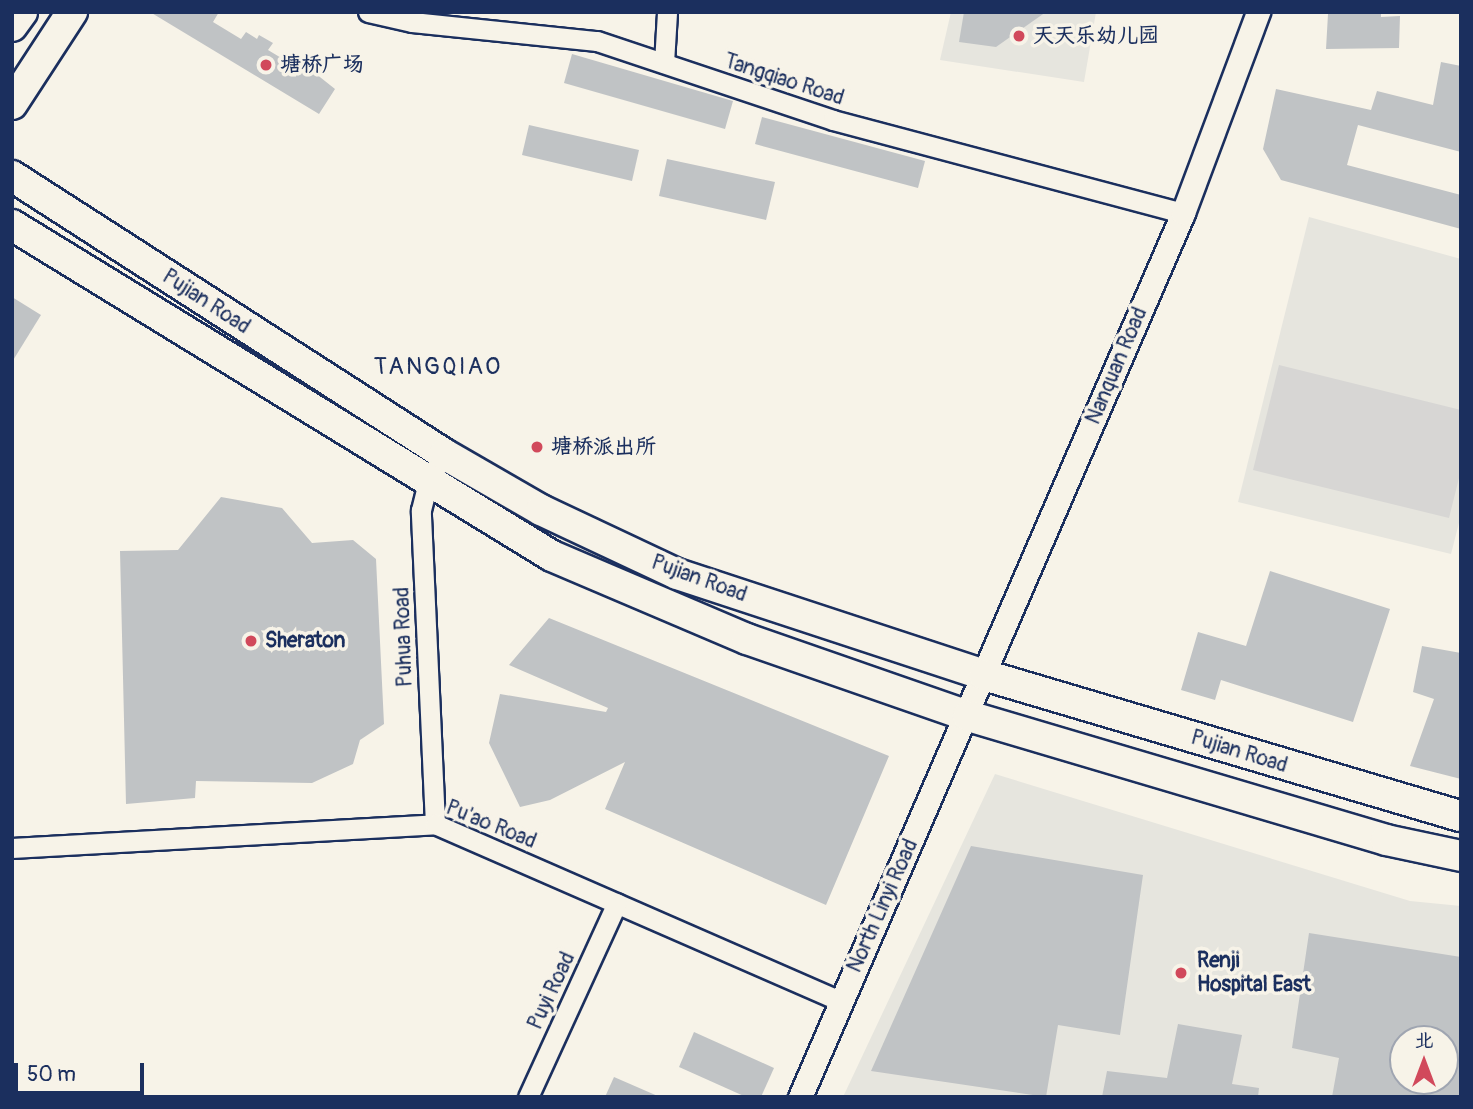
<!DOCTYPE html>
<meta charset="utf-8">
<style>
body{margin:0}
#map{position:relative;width:1473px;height:1109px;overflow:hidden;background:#f7f3e8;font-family:Pangolin,"LXGW WenKai TC",sans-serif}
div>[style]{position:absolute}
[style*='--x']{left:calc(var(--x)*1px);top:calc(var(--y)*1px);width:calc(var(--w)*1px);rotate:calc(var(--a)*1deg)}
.built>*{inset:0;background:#e6e5de}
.green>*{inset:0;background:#d7d6d4}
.building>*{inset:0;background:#c0c3c5}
.roads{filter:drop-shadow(2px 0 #1b2f5e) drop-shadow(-2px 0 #1b2f5e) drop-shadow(0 2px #1b2f5e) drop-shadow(0 -2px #1b2f5e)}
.minor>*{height:19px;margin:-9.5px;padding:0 9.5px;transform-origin:9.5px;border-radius:9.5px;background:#f7f3e8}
.tertiary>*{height:23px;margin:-11.5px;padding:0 11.5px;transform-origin:11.5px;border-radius:11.5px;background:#f7f3e8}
.primary>*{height:30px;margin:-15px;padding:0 15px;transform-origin:15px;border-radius:15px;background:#f7f3e8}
.dots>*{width:19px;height:19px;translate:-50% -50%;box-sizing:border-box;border:4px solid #f7f3e8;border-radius:50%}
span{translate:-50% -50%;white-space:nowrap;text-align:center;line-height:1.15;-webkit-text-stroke:7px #f7f3e8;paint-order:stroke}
.poi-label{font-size:21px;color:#1b2f5e;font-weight:700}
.left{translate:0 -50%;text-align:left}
.street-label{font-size:21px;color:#1b2f5e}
.quarter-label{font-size:24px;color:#1b2f5e;letter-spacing:2px}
.frame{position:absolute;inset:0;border:14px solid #1b2f5e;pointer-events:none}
.north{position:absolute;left:1389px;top:1025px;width:70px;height:70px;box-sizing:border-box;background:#f7f3e8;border:2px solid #9fa5b1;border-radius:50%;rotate:0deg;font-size:19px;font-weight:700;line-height:28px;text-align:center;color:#1b2f5e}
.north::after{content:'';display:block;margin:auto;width:24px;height:32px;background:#d1495b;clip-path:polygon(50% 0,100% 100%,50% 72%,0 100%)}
.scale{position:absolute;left:14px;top:1063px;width:130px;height:32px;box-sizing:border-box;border:4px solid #1b2f5e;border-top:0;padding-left:9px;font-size:21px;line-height:24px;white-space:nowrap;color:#1b2f5e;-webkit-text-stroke:5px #f7f3e8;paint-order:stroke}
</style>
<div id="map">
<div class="built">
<i style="clip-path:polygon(951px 12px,1096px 12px,1084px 82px,940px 60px)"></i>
<i style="clip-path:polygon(1309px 217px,1461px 259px,1461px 515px,1451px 554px,1238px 502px)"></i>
<i style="clip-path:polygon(evenodd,995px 774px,1410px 901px,1461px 906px,1461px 1097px,843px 1097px,995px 774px,1403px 1039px,1445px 1039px,1445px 1081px,1403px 1081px,1403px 1039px)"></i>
</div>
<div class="green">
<i style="clip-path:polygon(1279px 365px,1461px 410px,1461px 470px,1449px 518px,1253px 470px)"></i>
</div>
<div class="building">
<i style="clip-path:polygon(150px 12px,219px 12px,213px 22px,241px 39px,246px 32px,257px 39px,259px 35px,273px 43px,268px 50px,298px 68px,301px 62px,335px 89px,319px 114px)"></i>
<i style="clip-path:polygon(964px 12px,1046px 12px,996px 47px,959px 42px)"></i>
<i style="clip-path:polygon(1381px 12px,1381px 17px,1400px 16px,1399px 48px,1326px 49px,1328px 14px)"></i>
<i style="clip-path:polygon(572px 54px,733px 101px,725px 129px,564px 83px)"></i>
<i style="clip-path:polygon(1441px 62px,1461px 66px,1461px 152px,1358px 125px,1347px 165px,1461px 195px,1461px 229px,1281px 180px,1263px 149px,1276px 89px,1371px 110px,1377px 91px,1433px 105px)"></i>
<i style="clip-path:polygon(762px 117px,925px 161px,918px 188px,755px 144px)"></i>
<i style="clip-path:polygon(529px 125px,639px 150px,632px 181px,522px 155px)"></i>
<i style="clip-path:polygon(667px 159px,775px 182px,766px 220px,659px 196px)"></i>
<i style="clip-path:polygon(12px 297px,41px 315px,12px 362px)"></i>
<i style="clip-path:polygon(221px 497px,282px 508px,312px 543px,353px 540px,376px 559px,384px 724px,360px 740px,353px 764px,312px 783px,196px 781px,195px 798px,126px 804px,120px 551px,178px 550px)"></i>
<i style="clip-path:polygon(1270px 571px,1390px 609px,1353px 722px,1221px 680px,1215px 700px,1181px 690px,1198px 632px,1246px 646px)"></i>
<i style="clip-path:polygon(549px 618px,889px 756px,826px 905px,605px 809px,625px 762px,550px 800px,520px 807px,489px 743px,500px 694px,606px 712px,608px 708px,509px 665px)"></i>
<i style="clip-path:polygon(1422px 646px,1461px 653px,1461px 779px,1410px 766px,1434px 699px,1413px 692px)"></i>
<i style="clip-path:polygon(971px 846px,1143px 875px,1120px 1035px,1058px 1025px,1046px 1097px,871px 1071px)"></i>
<i style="clip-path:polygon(evenodd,1309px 933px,1461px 957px,1461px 1097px,1332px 1097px,1339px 1058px,1292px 1048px,1309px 933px,1403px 1039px,1445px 1039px,1445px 1081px,1403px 1081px,1403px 1039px)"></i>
<i style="clip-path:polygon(1178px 1024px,1242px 1035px,1232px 1084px,1259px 1088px,1258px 1097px,1102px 1097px,1107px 1071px,1167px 1078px)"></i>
<i style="clip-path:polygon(694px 1032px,774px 1068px,761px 1097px,746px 1097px,679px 1067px)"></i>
<i style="clip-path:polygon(614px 1077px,660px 1097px,605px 1097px)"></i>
</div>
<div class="roads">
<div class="minor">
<i style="--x:368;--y:12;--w:45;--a:12.8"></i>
<i style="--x:412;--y:22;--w:186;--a:5.9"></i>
<i style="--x:597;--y:41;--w:249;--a:18.5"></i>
<i style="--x:833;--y:120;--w:362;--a:14.9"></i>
<i style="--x:664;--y:63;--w:51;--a:-86.6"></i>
<i style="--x:435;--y:824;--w:314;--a:-92.6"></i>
<i style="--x:421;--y:510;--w:30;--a:-76"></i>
<i style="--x:428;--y:481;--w:31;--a:-59"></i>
<i style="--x:12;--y:848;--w:424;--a:-3.2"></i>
<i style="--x:435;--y:824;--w:443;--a:23.6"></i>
<i style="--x:528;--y:1097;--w:213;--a:-65.4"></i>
</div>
<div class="tertiary">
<i style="--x:800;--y:1097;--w:963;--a:-66.57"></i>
<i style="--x:1183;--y:213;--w:215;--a:-69.5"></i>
</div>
<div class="primary">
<i style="--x:12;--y:26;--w:17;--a:-54"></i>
<i style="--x:12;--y:104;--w:110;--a:-56.9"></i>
<i style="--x:12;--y:176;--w:514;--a:32.76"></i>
<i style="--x:444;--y:454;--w:112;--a:30"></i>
<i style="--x:541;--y:510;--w:150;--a:25.2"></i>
<i style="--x:677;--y:574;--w:323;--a:18.2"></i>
<i style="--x:984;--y:675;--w:497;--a:16.5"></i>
<i style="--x:12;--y:225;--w:633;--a:31.51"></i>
<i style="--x:552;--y:556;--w:212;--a:23.1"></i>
<i style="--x:747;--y:639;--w:234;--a:19.2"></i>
<i style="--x:968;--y:716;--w:436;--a:16.5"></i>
<i style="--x:1386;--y:840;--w:77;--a:12"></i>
</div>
</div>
<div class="dots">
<i style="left:1019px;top:36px;background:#d1495b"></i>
<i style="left:266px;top:65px;background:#d1495b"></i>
<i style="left:537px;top:447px;background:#d1495b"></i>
<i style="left:251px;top:641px;background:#d1495b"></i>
<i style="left:1181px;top:973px;background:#d1495b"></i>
</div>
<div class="poi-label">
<span class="left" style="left:1033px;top:36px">天天乐幼儿园</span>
<span class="left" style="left:280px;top:65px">塘桥广场</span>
<span class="left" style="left:551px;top:447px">塘桥派出所</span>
<span class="left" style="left:265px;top:641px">Sheraton</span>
<span class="left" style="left:1197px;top:973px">Renji<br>Hospital East</span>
</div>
<div class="street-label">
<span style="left:784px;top:80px;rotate:18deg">Tangqiao Road</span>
<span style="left:206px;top:302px;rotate:33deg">Pujian Road</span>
<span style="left:1117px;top:366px;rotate:-67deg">Nanquan Road</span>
<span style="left:699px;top:579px;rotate:20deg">Pujian Road</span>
<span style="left:404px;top:637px;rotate:-92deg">Puhua Road</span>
<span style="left:1239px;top:752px;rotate:17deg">Pujian Road</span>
<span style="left:491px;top:825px;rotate:22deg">Pu'ao Road</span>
<span style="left:883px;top:906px;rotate:-66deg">North Linyi Road</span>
<span style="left:552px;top:991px;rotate:-65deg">Puyi Road</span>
</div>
<div class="quarter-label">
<span style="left:438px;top:367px">TANGQIAO</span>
</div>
<div class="frame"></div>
<div class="north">北</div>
<div class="scale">50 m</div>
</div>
